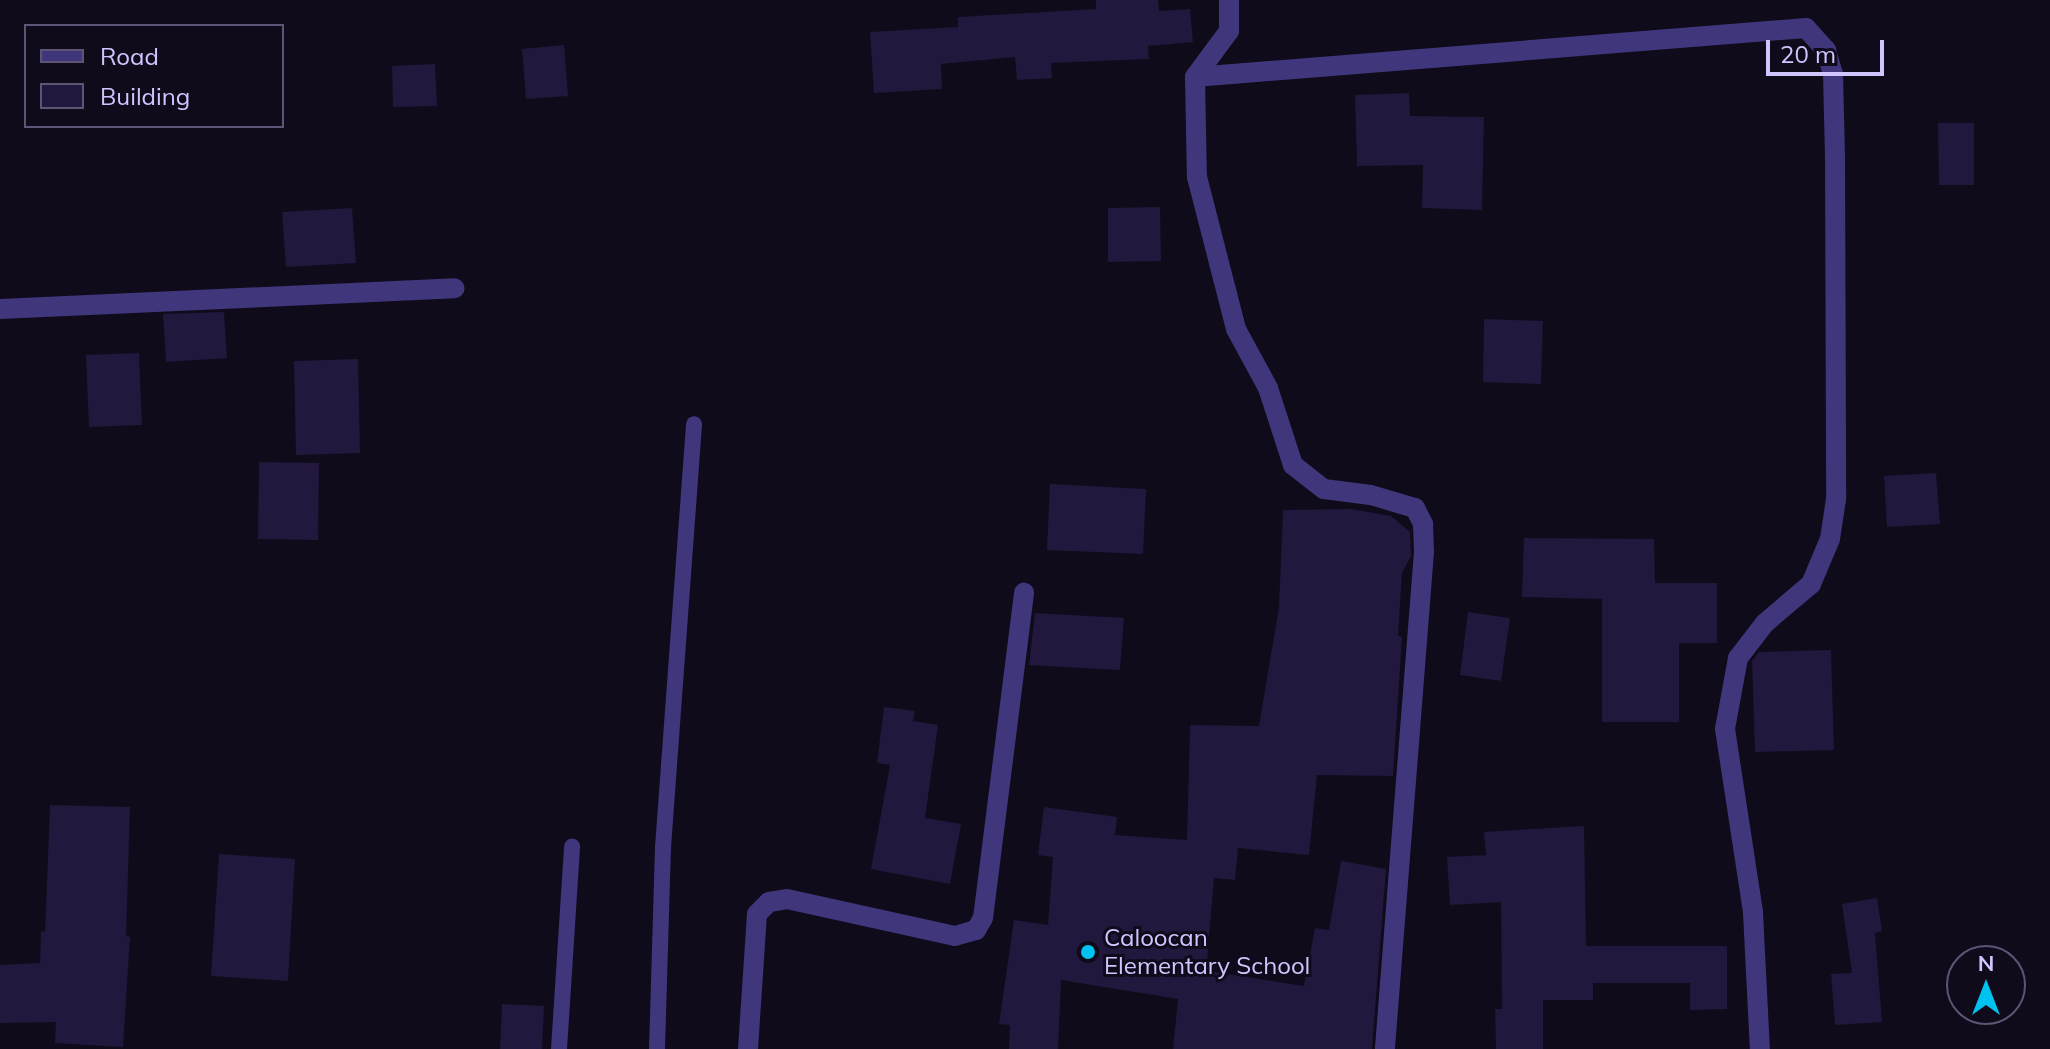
<!DOCTYPE html>
<style>
body{margin:0}
#map{position:relative;width:2050px;height:1049px;overflow:hidden;background:#0f0b1b;font-family:Mulish,sans-serif}
div>[style]{position:absolute}
[style*='--x']{left:calc(var(--x)*1px);top:calc(var(--y)*1px);width:calc(var(--w)*1px);rotate:calc(var(--a)*1deg)}
.building>*{inset:0;background:#22173c}
.service>*{height:16px;margin:-8px;padding:0 8px;transform-origin:8px;border-radius:8px;background:#3f367b}
.minor>*{height:20px;margin:-10px;padding:0 10px;transform-origin:10px;border-radius:10px;background:#3f367b}
.dots>*{width:22px;height:22px;translate:-50% -50%;box-sizing:border-box;border:4px solid #0f0b1b;border-radius:50%}
span{translate:-50% -50%;white-space:nowrap;text-align:center;line-height:1.15;-webkit-text-stroke:6px #0f0b1b;paint-order:stroke}
.poi-label{font-size:24px;color:#d1c5ff}
.left{translate:0 -50%;text-align:left}
.legend{position:absolute;left:24px;top:24px;width:260px;height:104px;box-sizing:border-box;background:#0f0b1b;border:2px solid #5d5576;margin:0;padding:10px 14px;list-style:none;font-size:24px;color:#d1c5ff}
.legend li{display:flex;align-items:center;gap:16px;height:40px}
.legend b{width:40px;border:2px solid #5d5576}
.north{position:absolute;left:1946px;top:945px;width:80px;height:80px;box-sizing:border-box;background:#0f0b1b;border:2px solid #5d5576;border-radius:50%;rotate:0deg;font-size:22px;font-weight:700;line-height:32px;text-align:center;color:#d1c5ff}
.north::after{content:'';display:block;margin:auto;width:28px;height:36px;background:#00c2f0;clip-path:polygon(50% 0,100% 100%,50% 72%,0 100%)}
.scale{position:absolute;left:1766px;top:40px;width:118px;height:36px;box-sizing:border-box;border:4px solid #d1c5ff;border-top:0;padding-left:10px;font-size:24px;line-height:28px;white-space:nowrap;color:#d1c5ff;-webkit-text-stroke:6px #0f0b1b;paint-order:stroke}
</style>
<div id="map">
<div class="building">
<i style="clip-path:polygon(1096px 0,1158px 0,1159px 11px,1190px 9px,1193px 42px,1148px 46px,1149px 59px,1051px 63px,1052px 78px,1017px 80px,1015px 57px,941px 64px,942px 89px,874px 93px,870px 32px,958px 27px,958px 17px,1096px 9px)"></i>
<i style="clip-path:polygon(564px 45px,568px 96px,526px 99px,522px 49px)"></i>
<i style="clip-path:polygon(435px 64px,437px 106px,393px 107px,392px 66px)"></i>
<i style="clip-path:polygon(1409px 93px,1410px 116px,1484px 117px,1482px 210px,1422px 208px,1423px 165px,1357px 166px,1355px 95px)"></i>
<i style="clip-path:polygon(1938px 123px,1974px 123px,1974px 185px,1939px 185px)"></i>
<i style="clip-path:polygon(1160px 207px,1161px 261px,1108px 262px,1108px 208px)"></i>
<i style="clip-path:polygon(352px 208px,356px 263px,286px 267px,282px 212px)"></i>
<i style="clip-path:polygon(224px 312px,227px 358px,166px 362px,163px 314px)"></i>
<i style="clip-path:polygon(1484px 319px,1543px 321px,1541px 384px,1483px 382px)"></i>
<i style="clip-path:polygon(139px 353px,142px 425px,89px 427px,86px 355px)"></i>
<i style="clip-path:polygon(358px 359px,360px 453px,296px 455px,294px 361px)"></i>
<i style="clip-path:polygon(259px 462px,319px 463px,318px 540px,258px 539px)"></i>
<i style="clip-path:polygon(1936px 473px,1940px 524px,1887px 527px,1884px 476px)"></i>
<i style="clip-path:polygon(1050px 484px,1146px 489px,1143px 554px,1047px 550px)"></i>
<i style="clip-path:polygon(1351px 509px,1391px 516px,1410px 532px,1411px 556px,1402px 573px,1398px 636px,1402px 637px,1393px 776px,1317px 775px,1309px 855px,1238px 848px,1235px 880px,1214px 878px,1207px 962px,1215px 963px,1214px 972px,1304px 986px,1315px 928px,1329px 930px,1341px 861px,1386px 869px,1372px 1049px,1173px 1049px,1178px 999px,1061px 980px,1058px 1049px,1009px 1049px,1010px 1025px,999px 1024px,1014px 920px,1048px 925px,1053px 857px,1038px 855px,1044px 807px,1117px 817px,1115px 835px,1187px 840px,1190px 725px,1259px 726px,1279px 607px,1283px 510px)"></i>
<i style="clip-path:polygon(1524px 538px,1654px 539px,1655px 583px,1717px 583px,1717px 643px,1679px 643px,1679px 722px,1602px 722px,1602px 599px,1522px 597px)"></i>
<i style="clip-path:polygon(1468px 612px,1510px 618px,1501px 681px,1460px 675px)"></i>
<i style="clip-path:polygon(1035px 613px,1124px 618px,1120px 670px,1029px 665px)"></i>
<i style="clip-path:polygon(1831px 650px,1834px 750px,1755px 752px,1752px 661px,1759px 652px)"></i>
<i style="clip-path:polygon(884px 707px,915px 711px,913px 721px,938px 725px,925px 818px,961px 824px,950px 884px,871px 869px,890px 765px,877px 763px)"></i>
<i style="clip-path:polygon(50px 805px,130px 807px,126px 936px,130px 937px,123px 1047px,55px 1043px,56px 1022px,0 1023px,0 965px,40px 963px,41px 931px,45px 932px)"></i>
<i style="clip-path:polygon(1584px 826px,1586px 946px,1727px 946px,1727px 1009px,1690px 1010px,1690px 983px,1593px 983px,1593px 1000px,1543px 1000px,1543px 1049px,1496px 1049px,1495px 1009px,1502px 1009px,1501px 902px,1450px 905px,1447px 857px,1486px 855px,1484px 832px)"></i>
<i style="clip-path:polygon(219px 854px,295px 859px,288px 981px,211px 976px)"></i>
<i style="clip-path:polygon(1877px 898px,1882px 931px,1875px 933px,1882px 1022px,1835px 1025px,1831px 974px,1852px 973px,1842px 904px)"></i>
<i style="clip-path:polygon(502px 1004px,544px 1006px,542px 1049px,500px 1049px)"></i>
</div>
<div class="service">
<i style="--x:559;--y:1049;--w:203;--a:-86.3"></i>
<i style="--x:657;--y:1049;--w:202;--a:-88.3"></i>
<i style="--x:663;--y:847;--w:424;--a:-85.8"></i>
</div>
<div class="minor">
<i style="--x:1229;--y:0;--w:31;--a:90"></i>
<i style="--x:1229;--y:31;--w:57;--a:126.5"></i>
<i style="--x:1195;--y:77;--w:100;--a:88.9"></i>
<i style="--x:1197;--y:177;--w:157;--a:75.6"></i>
<i style="--x:1236;--y:329;--w:67;--a:61.5"></i>
<i style="--x:1268;--y:388;--w:81;--a:72"></i>
<i style="--x:1293;--y:465;--w:39;--a:38"></i>
<i style="--x:1324;--y:489;--w:47;--a:7.3"></i>
<i style="--x:1371;--y:495;--w:46;--a:16.5"></i>
<i style="--x:1415;--y:508;--w:18;--a:63"></i>
<i style="--x:1423;--y:524;--w:28;--a:88"></i>
<i style="--x:1424;--y:552;--w:499;--a:94.5"></i>
<i style="--x:1195;--y:77;--w:613;--a:-4.59"></i>
<i style="--x:1806;--y:28;--w:30;--a:48"></i>
<i style="--x:1826;--y:50;--w:25;--a:74"></i>
<i style="--x:1833;--y:74;--w:81;--a:88.6"></i>
<i style="--x:1835;--y:155;--w:344;--a:89.8"></i>
<i style="--x:1836;--y:499;--w:40;--a:98.5"></i>
<i style="--x:1830;--y:539;--w:49;--a:112.9"></i>
<i style="--x:1811;--y:584;--w:60;--a:139.7"></i>
<i style="--x:1765;--y:623;--w:44;--a:127.6"></i>
<i style="--x:1738;--y:658;--w:72;--a:100.4"></i>
<i style="--x:1725;--y:729;--w:186;--a:81.3"></i>
<i style="--x:1753;--y:913;--w:136;--a:87.1"></i>
<i style="--x:0;--y:309;--w:455;--a:-2.6"></i>
<i style="--x:748;--y:1049;--w:135;--a:-86.2"></i>
<i style="--x:757;--y:914;--w:17;--a:-45"></i>
<i style="--x:769;--y:902;--w:18;--a:-9"></i>
<i style="--x:787;--y:899;--w:172;--a:12.4"></i>
<i style="--x:955;--y:936;--w:22;--a:-16"></i>
<i style="--x:976;--y:930;--w:14;--a:-60"></i>
<i style="--x:983;--y:918;--w:328;--a:-82.8"></i>
</div>
<div class="dots">
<i style="left:1088px;top:952px;background:#00c2f0"></i>
</div>
<div class="poi-label">
<span class="left" style="left:1104px;top:952px">Caloocan<br>Elementary School</span>
</div>
<ul class="legend">
<li><b style="height:10px;background:#3f367b"></b>Road</li>
<li><b style="height:22px;background:#22173c"></b>Building</li>
</ul>
<div class="north">N</div>
<div class="scale">20 m</div>
</div>
